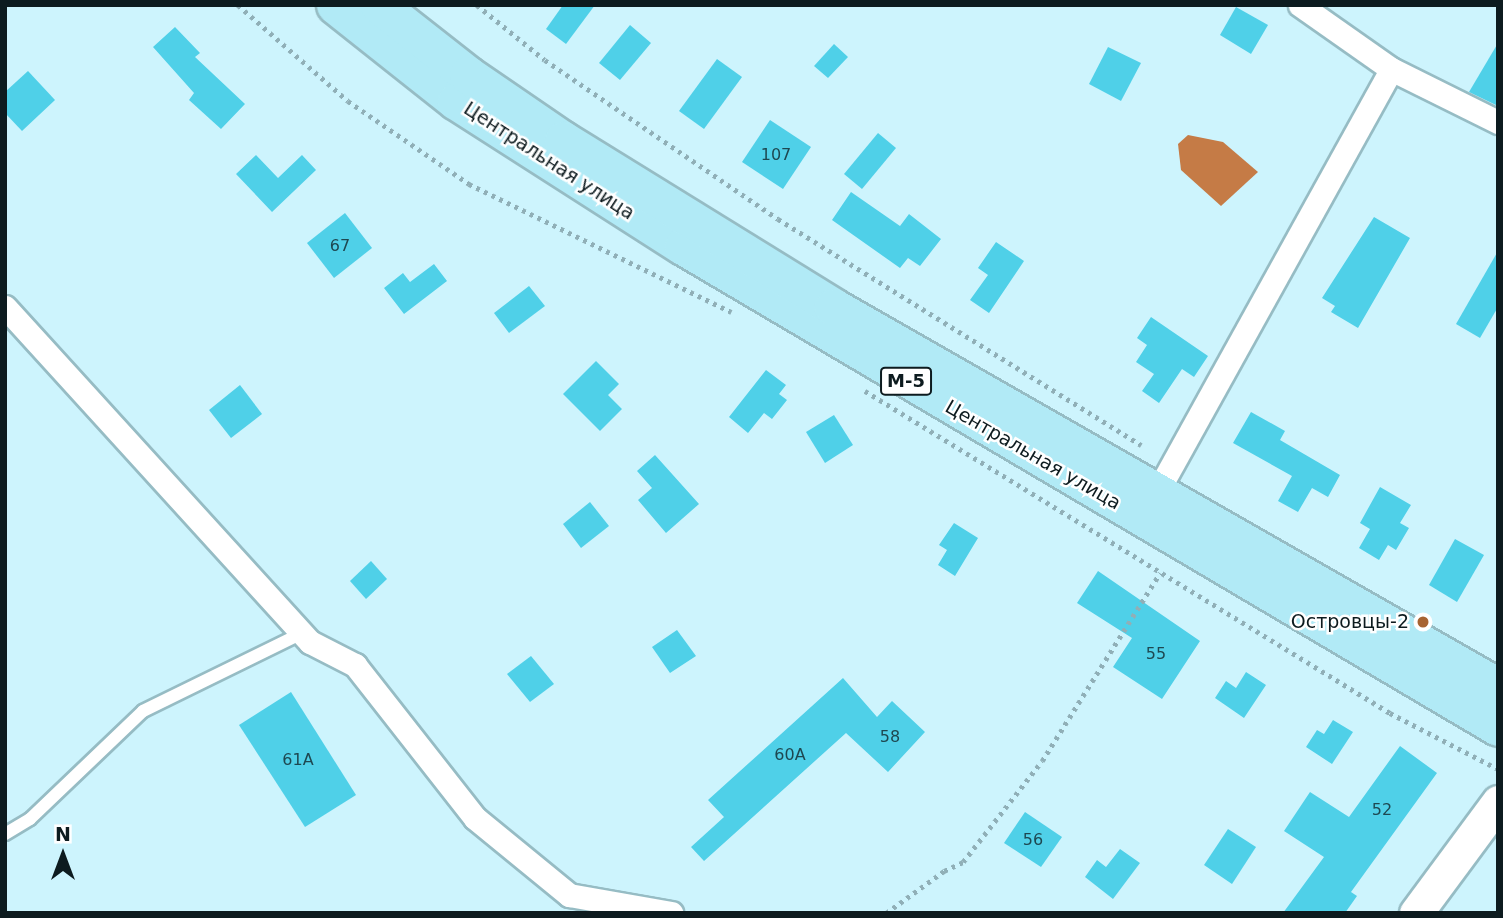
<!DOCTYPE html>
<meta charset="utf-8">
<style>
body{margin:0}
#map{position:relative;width:1503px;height:918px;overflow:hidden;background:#cdf4fd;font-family:"DejaVu Sans",sans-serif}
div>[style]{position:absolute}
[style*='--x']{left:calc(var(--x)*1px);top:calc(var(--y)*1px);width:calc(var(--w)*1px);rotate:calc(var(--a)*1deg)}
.water>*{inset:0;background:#c57b46}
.building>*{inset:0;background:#4fd0e8}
.path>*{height:4.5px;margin-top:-2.25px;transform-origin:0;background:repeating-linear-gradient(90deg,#90afb7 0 3.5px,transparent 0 8.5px)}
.roads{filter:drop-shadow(2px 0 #96bcc4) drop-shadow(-2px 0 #96bcc4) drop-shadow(0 2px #96bcc4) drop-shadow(0 -2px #96bcc4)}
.service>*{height:12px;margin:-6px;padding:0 6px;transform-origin:6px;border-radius:6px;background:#fff}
.minor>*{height:23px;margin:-11.5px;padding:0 11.5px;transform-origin:11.5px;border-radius:11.5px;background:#fff}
.secondary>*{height:33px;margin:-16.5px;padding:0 16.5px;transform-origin:16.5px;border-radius:16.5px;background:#fff}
.primary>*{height:37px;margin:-18.5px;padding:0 18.5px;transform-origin:18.5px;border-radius:18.5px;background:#b1eaf6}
.dots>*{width:19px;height:19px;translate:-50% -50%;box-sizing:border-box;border:4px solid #fff;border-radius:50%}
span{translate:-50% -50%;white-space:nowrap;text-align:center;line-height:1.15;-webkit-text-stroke:5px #fff;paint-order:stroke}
.number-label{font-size:16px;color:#1e4851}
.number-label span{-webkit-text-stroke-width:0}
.shield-label span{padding:2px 5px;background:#fff;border:2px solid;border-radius:5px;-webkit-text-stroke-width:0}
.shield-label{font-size:18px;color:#0d1b1f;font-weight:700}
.street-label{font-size:19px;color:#0d1b1f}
.poi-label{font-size:19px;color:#0d1b1f}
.right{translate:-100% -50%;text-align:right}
.frame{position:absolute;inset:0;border:7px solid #0d1b1f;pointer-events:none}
.north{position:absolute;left:28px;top:820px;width:70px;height:70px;-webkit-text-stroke:5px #fff;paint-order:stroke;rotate:0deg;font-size:19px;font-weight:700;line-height:28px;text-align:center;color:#0d1b1f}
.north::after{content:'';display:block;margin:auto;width:24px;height:32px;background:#0d1b1f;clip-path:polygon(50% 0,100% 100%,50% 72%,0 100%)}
</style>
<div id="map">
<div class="water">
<i style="clip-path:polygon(1188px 135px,1223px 142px,1258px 172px,1221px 206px,1181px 170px,1178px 144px)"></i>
</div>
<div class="building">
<i style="clip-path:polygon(563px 5px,595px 5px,566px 44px,546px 29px)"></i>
<i style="clip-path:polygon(1236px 7px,1268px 25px,1251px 54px,1220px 35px)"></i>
<i style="clip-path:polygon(630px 25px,651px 43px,620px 80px,599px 63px)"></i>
<i style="clip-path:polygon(175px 27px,200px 53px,195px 57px,245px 104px,221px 129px,189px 100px,194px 93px,153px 47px)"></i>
<i style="clip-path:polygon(1498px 43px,1498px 106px,1469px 92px)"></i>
<i style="clip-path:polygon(834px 44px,848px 57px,828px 78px,814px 66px)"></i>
<i style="clip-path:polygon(1108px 47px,1141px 63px,1121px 101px,1089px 84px)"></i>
<i style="clip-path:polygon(717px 59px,742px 77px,704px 129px,679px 111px)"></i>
<i style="clip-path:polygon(28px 71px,55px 100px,22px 131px,5px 113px,5px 92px)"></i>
<i style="clip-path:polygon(770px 120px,811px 147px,783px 189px,742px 162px)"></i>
<i style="clip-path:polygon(878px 133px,896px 148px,862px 189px,844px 174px)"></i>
<i style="clip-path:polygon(256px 155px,278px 178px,302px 155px,316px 170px,272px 212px,236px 174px)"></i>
<i style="clip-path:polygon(851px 192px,900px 226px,909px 214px,941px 239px,920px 266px,908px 258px,900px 268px,832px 220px)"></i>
<i style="clip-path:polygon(345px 213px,372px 248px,334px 278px,307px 243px)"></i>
<i style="clip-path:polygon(1374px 217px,1410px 238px,1358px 328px,1331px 312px,1335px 306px,1322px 298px)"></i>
<i style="clip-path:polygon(996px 242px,1024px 261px,989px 313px,970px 300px,988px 275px,978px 268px)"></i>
<i style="clip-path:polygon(1498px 251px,1498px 307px,1480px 338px,1456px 324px)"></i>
<i style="clip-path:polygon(434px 264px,447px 281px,404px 314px,384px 288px,403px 273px,410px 282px)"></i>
<i style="clip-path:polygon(529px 286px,545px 306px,509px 333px,494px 313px)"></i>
<i style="clip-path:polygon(1151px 317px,1208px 356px,1194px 377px,1182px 369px,1159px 403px,1142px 391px,1154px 374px,1136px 362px,1147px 345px,1137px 338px)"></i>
<i style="clip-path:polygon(596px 361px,619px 384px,608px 395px,622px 409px,600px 431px,563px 394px)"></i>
<i style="clip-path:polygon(766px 370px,786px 385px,779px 394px,787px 400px,772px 419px,764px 413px,748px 433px,729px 417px)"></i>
<i style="clip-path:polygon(240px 385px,262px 414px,231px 438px,209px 410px)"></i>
<i style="clip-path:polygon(1251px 412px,1285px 431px,1280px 440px,1340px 475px,1328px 497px,1312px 488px,1298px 512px,1278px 501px,1292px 476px,1233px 443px)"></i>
<i style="clip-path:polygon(834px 415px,853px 445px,825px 463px,806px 432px)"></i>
<i style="clip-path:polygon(655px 455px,699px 504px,666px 533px,638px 500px,652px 488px,637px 471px)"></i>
<i style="clip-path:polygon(1380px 487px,1411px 505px,1400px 523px,1409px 528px,1396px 550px,1388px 545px,1379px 560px,1359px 548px,1370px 529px,1360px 523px)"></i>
<i style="clip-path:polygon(590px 502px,609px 526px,581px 548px,563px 524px)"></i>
<i style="clip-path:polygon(954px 523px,978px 538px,955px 576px,938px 565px,947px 550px,939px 545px)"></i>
<i style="clip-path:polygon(1455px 539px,1484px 555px,1457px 602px,1429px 585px)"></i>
<i style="clip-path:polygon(371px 561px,387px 579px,366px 599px,350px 581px)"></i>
<i style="clip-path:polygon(1098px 571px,1200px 641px,1162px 699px,1113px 667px,1132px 638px,1077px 603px)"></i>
<i style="clip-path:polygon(677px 630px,696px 656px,670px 673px,652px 647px)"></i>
<i style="clip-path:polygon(531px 656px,554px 684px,530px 702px,507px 674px)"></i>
<i style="clip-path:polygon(1246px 672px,1266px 685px,1244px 718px,1215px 698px,1226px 681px,1236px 688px)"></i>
<i style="clip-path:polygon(843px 678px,877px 717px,892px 701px,925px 732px,888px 772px,846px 733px,704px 861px,691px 847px,724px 817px,708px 800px)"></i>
<i style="clip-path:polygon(291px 692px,356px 795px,305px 827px,239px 725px)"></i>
<i style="clip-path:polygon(1333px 720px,1353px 732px,1332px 764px,1306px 747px,1317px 730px,1324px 734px)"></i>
<i style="clip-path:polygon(1400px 746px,1437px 773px,1351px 892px,1357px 896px,1345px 913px,1283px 913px,1324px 857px,1284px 831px,1310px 792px,1349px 817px)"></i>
<i style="clip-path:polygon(1025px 812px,1062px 837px,1041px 867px,1004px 843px)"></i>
<i style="clip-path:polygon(1228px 829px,1256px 847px,1232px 884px,1204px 865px)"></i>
<i style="clip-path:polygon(1120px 849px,1140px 863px,1113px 899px,1085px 877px,1097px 860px,1106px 867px)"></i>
</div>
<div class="path">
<i style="--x:238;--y:5;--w:146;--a:41.1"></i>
<i style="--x:348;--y:101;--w:147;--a:34.4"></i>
<i style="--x:469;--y:184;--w:292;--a:26"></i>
<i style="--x:477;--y:5;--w:87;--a:39"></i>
<i style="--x:545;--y:60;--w:282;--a:34.3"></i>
<i style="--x:778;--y:219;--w:428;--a:31.9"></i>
<i style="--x:865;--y:391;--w:616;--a:31.52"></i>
<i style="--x:1390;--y:713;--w:122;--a:27.4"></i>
<i style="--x:886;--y:913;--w:72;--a:-35.9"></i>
<i style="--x:944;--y:871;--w:21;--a:-25"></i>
<i style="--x:963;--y:862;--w:128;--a:-52"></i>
<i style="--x:1042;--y:761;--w:222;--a:-57.9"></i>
</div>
<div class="roads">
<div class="service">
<i style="--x:5;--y:834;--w:29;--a:-31"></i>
<i style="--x:30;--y:819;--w:156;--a:-43.7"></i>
<i style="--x:143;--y:711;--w:177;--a:-26.1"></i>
</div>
<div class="minor">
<i style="--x:1300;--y:5;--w:111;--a:35.1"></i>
<i style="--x:1391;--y:69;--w:119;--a:26.4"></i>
<i style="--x:5;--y:307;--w:453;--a:47.7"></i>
<i style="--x:310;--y:642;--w:51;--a:27.1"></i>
<i style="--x:355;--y:665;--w:194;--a:51.9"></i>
<i style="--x:475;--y:818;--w:122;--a:39.3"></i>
<i style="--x:569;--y:895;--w:104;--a:10"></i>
<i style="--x:1157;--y:492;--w:483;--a:-61"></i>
</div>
<div class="secondary">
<i style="--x:1416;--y:913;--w:138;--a:-53.5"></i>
</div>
<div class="primary">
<i style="--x:335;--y:5;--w:154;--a:38.4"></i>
<i style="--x:456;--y:101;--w:269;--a:32.6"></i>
<i style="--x:683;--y:246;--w:946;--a:30.55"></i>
<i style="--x:379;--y:5;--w:113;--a:38.2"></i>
<i style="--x:468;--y:75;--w:115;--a:34.4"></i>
<i style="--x:563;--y:140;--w:317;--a:31.7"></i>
<i style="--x:833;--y:307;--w:766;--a:29.74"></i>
</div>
</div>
<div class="dots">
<i style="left:1423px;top:622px;background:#a66332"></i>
</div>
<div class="number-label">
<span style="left:776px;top:155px">107</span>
<span style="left:340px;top:246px">67</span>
<span style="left:1156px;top:654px">55</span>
<span style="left:890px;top:737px">58</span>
<span style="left:790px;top:755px">60А</span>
<span style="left:298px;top:760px">61А</span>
<span style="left:1382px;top:810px">52</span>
<span style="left:1033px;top:840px">56</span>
</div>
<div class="shield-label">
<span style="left:906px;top:381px">М-5</span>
</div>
<div class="street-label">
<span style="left:549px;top:161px;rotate:33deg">Центральная улица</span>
<span style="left:1033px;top:455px;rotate:30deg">Центральная улица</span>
</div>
<div class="poi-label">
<span class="right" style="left:1409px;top:622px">Островцы-2</span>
</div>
<div class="frame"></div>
<div class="north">N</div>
</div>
